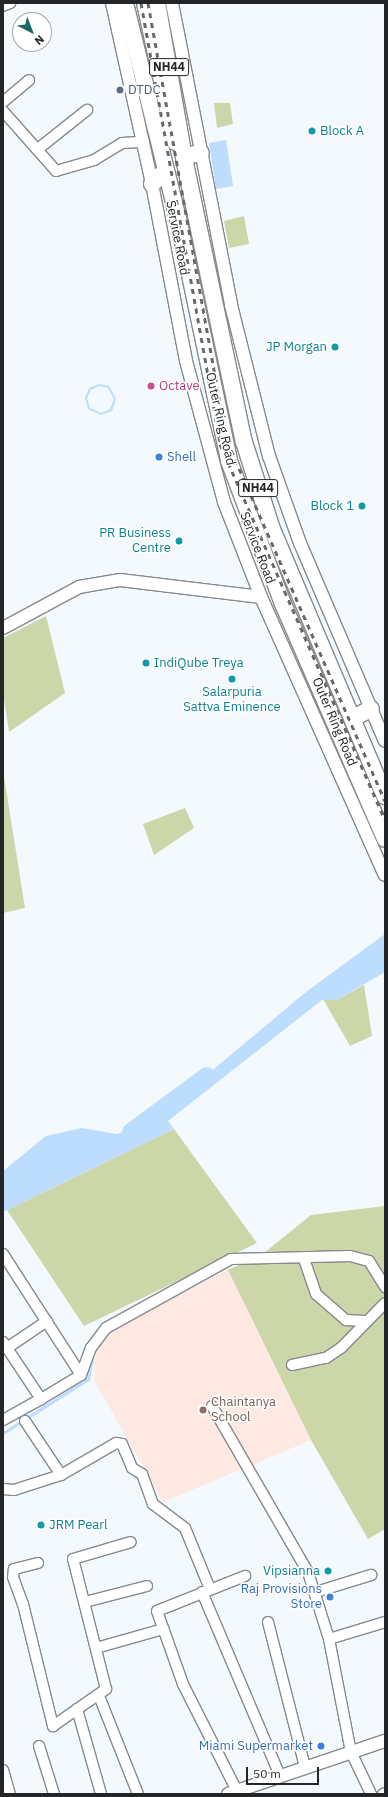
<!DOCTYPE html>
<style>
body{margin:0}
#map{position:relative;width:388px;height:1797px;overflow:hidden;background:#f3f9fd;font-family:"IBM Plex Sans",sans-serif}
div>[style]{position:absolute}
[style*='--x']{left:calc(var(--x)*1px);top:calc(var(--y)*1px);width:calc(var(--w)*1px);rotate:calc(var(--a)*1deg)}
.education>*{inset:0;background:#fde9e2}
.green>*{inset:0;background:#cdd6a9}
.water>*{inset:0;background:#bdddff}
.stream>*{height:3px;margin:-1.5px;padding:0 1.5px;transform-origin:1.5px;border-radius:1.5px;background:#bdddff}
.river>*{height:18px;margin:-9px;padding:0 9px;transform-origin:9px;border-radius:9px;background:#bdddff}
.roads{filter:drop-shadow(1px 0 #858a8e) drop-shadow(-1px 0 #858a8e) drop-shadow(0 1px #858a8e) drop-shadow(0 -1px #858a8e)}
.minor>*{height:10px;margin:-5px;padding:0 5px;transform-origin:5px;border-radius:5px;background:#fff}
.tertiary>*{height:12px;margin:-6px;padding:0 6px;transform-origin:6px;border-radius:6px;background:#fff}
.trunk>*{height:16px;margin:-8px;padding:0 8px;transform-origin:8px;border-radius:8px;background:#fff}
.rail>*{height:3px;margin-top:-1.5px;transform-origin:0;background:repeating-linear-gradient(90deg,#676a6d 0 5px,transparent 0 10px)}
.dots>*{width:11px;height:11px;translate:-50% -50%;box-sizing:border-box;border:2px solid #fff;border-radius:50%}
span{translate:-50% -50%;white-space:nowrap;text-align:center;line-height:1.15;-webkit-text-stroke:3px #fff;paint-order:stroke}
.shield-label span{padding:1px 3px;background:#fff;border:1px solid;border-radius:3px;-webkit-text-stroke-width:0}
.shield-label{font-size:12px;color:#232527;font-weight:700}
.service-label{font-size:13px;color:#4e5e75}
.left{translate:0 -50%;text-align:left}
.culture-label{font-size:13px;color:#0d838f}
.right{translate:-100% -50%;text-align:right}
.street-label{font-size:13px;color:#232527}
.hotel-label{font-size:13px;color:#b23c85}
.shop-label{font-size:13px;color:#366cbe}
.education-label{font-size:13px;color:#785e54}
.frame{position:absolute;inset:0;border:4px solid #232527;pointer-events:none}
.north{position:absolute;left:12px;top:12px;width:40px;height:40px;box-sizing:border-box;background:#fff;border:1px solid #a7a8a9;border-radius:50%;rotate:138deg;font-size:11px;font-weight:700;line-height:16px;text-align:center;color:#232527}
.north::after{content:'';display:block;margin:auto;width:14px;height:18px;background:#196766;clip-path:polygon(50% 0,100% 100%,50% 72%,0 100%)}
.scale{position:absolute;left:246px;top:1767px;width:73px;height:18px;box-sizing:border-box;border:2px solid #232527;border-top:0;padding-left:5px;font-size:12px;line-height:14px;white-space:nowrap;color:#232527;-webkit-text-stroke:3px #fff;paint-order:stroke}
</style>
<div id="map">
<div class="education">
<i style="clip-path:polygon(228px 1270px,311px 1440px,163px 1502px,94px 1380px,96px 1336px)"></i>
</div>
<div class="green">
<i style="clip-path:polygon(214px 103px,230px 103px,233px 124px,217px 128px)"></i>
<i style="clip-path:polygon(244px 216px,249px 244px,229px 248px,224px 221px)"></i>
<i style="clip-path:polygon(46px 616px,65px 693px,9px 732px,3px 692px,3px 638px)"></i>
<i style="clip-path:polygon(3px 770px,25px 908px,3px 913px)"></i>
<i style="clip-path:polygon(185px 808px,194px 828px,154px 855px,143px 824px)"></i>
<i style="clip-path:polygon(364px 985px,372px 1036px,350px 1046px,323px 999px,337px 1000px)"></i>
<i style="clip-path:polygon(174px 1129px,257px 1243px,84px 1326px,7px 1210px)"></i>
<i style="clip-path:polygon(385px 1206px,385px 1529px,368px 1539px,311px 1440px,228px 1270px,264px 1253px,311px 1215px)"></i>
</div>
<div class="water">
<i style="clip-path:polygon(226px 140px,233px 186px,216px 189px,209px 143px)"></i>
<i style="clip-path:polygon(evenodd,99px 384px,109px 386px,116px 399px,112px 411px,101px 415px,88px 409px,85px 398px,89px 388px,99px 384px,99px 386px,108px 388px,114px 399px,110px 409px,101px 413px,90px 408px,87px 398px,91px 390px,99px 386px)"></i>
<i style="clip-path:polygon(385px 934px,385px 972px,337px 1000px,322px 1000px,168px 1121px,174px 1129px,3px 1212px,3px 1171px,46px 1136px,82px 1128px,116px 1134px,134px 1129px,173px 1103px,306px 992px)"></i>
</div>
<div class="stream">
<i style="--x:3;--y:1433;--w:101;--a:-32.4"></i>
<i style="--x:88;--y:1379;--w:21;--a:-79"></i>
</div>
<div class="river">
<i style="--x:131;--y:1132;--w:94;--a:-36.4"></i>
</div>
<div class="roads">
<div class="minor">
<i style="--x:3;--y:6;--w:8;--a:-23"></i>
<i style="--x:3;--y:102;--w:34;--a:-40"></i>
<i style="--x:3;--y:111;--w:80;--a:48.5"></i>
<i style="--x:56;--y:171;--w:40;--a:-16"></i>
<i style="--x:94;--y:160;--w:33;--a:-31"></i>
<i style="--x:122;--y:143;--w:22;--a:-3"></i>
<i style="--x:38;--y:149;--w:63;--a:-38.5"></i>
<i style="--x:3;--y:1254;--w:144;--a:57.2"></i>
<i style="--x:81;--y:1375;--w:47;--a:149"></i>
<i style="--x:304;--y:1259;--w:37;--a:71"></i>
<i style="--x:316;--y:1294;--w:40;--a:41"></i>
<i style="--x:346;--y:1320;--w:19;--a:3"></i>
<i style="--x:3;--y:1342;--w:69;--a:56.3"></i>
<i style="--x:41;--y:1399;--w:43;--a:151.1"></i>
<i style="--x:7;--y:1348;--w:48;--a:-34"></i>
<i style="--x:292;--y:1365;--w:35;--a:-12"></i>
<i style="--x:326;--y:1358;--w:18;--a:-34"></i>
<i style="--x:341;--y:1348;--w:63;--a:-45.6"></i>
<i style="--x:81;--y:1375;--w:29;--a:-70"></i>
<i style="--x:91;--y:1348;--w:25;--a:-53"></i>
<i style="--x:106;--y:1328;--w:143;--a:-28.9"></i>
<i style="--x:231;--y:1259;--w:119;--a:-1.4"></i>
<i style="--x:350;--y:1256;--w:20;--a:15"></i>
<i style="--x:369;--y:1261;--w:31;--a:58"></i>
<i style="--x:212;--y:1406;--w:192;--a:60"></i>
<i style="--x:308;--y:1572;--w:70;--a:72.6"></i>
<i style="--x:329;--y:1639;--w:115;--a:79"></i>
<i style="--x:351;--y:1752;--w:47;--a:64.5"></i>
<i style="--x:25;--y:1421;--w:65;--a:56.3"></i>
<i style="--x:61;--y:1475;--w:64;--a:-30.2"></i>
<i style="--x:116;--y:1443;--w:6;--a:9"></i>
<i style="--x:122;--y:1444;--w:26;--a:67"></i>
<i style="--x:132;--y:1468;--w:12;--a:31"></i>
<i style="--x:142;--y:1474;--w:32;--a:70"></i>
<i style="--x:153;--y:1504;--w:40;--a:37"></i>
<i style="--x:185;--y:1528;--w:66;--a:67.7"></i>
<i style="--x:3;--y:1489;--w:11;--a:5"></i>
<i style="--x:14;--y:1490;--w:49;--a:-17.7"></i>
<i style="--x:38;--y:1563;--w:25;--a:166"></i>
<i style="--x:14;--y:1569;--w:8;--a:97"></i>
<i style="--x:13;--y:1577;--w:29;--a:70"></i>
<i style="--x:23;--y:1604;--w:126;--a:76.2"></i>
<i style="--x:53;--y:1726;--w:65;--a:-34.9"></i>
<i style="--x:106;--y:1689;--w:134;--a:-104.2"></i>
<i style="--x:73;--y:1559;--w:60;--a:-16.3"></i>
<i style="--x:202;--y:1592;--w:200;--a:67"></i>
<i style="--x:316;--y:1592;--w:58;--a:-17.2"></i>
<i style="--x:85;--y:1602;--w:64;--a:-14.5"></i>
<i style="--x:268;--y:1622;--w:150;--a:75.7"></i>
<i style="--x:329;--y:1639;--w:59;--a:-16.9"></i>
<i style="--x:96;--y:1648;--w:70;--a:-15.8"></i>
<i style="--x:99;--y:1696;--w:105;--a:68.3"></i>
<i style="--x:77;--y:1709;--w:88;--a:74.2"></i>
<i style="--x:39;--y:1746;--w:50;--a:72.6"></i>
<i style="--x:3;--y:1770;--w:25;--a:74"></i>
<i style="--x:237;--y:1791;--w:120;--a:-116.8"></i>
<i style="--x:183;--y:1684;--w:77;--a:-109.6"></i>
<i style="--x:157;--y:1611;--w:95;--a:-21.7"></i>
<i style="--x:383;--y:1794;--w:2;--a:-27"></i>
</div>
<div class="tertiary">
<i style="--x:112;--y:3;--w:185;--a:77.5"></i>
<i style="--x:152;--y:184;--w:180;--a:79.1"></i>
<i style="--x:186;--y:361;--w:146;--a:74.9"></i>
<i style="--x:224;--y:502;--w:102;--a:68.7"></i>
<i style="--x:261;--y:597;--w:304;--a:66"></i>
<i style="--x:172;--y:3;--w:308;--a:78.9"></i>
<i style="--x:231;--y:305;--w:156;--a:75.9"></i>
<i style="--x:269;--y:456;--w:92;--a:70.4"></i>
<i style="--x:300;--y:543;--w:215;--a:66.8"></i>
<i style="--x:3;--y:628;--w:86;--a:-28.3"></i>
<i style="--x:79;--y:587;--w:42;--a:-9.7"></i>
<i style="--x:120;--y:580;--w:142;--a:6.9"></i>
<i style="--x:228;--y:1794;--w:166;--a:-18.7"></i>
</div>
<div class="trunk">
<i style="--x:125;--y:3;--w:221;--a:76.2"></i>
<i style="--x:178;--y:218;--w:248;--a:78.1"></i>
<i style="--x:229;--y:461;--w:153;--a:69.3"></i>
<i style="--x:283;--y:604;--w:256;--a:66.5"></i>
<i style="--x:145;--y:3;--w:142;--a:77.8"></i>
<i style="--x:157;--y:3;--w:162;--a:80.1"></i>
<i style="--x:185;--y:163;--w:285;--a:78.1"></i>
<i style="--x:244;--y:442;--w:91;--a:72.2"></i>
<i style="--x:272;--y:529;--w:290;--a:67.1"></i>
<i style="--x:184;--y:156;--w:17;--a:-10"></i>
<i style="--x:152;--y:184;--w:17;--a:-45"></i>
<i style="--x:353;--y:718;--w:20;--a:-27"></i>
</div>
</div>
<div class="rail">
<i style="--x:141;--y:3;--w:448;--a:79.8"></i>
<i style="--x:220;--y:444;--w:410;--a:66.3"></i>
<i style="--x:148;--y:3;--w:445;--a:79.8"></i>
<i style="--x:227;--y:441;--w:393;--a:66.3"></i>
</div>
<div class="dots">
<i style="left:120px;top:90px;background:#5c6f8a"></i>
<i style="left:312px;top:131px;background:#0f9aa8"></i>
<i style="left:335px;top:347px;background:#0f9aa8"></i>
<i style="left:151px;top:386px;background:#d1479c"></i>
<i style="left:159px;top:457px;background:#3f7fe0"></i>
<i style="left:362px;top:506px;background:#0f9aa8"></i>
<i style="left:179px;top:541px;background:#0f9aa8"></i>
<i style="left:146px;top:663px;background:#0f9aa8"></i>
<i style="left:232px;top:679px;background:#0f9aa8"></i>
<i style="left:203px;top:1410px;background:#8d6e63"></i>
<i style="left:41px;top:1525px;background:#0f9aa8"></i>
<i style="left:328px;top:1571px;background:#0f9aa8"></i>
<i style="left:330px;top:1597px;background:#3f7fe0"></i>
<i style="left:321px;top:1746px;background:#3f7fe0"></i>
</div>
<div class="shield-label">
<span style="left:169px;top:67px">NH44</span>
<span style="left:258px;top:488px">NH44</span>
</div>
<div class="service-label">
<span class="left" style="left:128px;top:90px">DTDC</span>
</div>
<div class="culture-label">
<span class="left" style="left:320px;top:131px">Block A</span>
<span class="right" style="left:327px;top:347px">JP Morgan</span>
<span class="right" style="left:354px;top:506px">Block 1</span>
<span class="right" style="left:171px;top:541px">PR Business<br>Centre</span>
<span class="left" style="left:154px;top:663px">IndiQube Treya</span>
<span style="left:232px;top:700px">Salarpuria<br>Sattva Eminence</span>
<span class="left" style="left:49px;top:1525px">JRM Pearl</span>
<span class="right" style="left:320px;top:1571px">Vipsianna</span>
</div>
<div class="street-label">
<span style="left:177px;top:238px;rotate:79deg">Service Road</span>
<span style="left:220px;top:419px;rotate:77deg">Outer Ring Road</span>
<span style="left:257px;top:548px;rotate:69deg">Service Road</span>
<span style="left:334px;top:722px;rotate:67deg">Outer Ring Road</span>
</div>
<div class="hotel-label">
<span class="left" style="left:159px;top:386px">Octave</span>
</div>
<div class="shop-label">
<span class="left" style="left:167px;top:457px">Shell</span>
<span class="right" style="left:322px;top:1597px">Raj Provisions<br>Store</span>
<span class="right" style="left:313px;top:1746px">Miami Supermarket</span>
</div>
<div class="education-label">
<span class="left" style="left:211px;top:1410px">Chaintanya<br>School</span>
</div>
<div class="frame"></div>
<div class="north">N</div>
<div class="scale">50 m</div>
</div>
